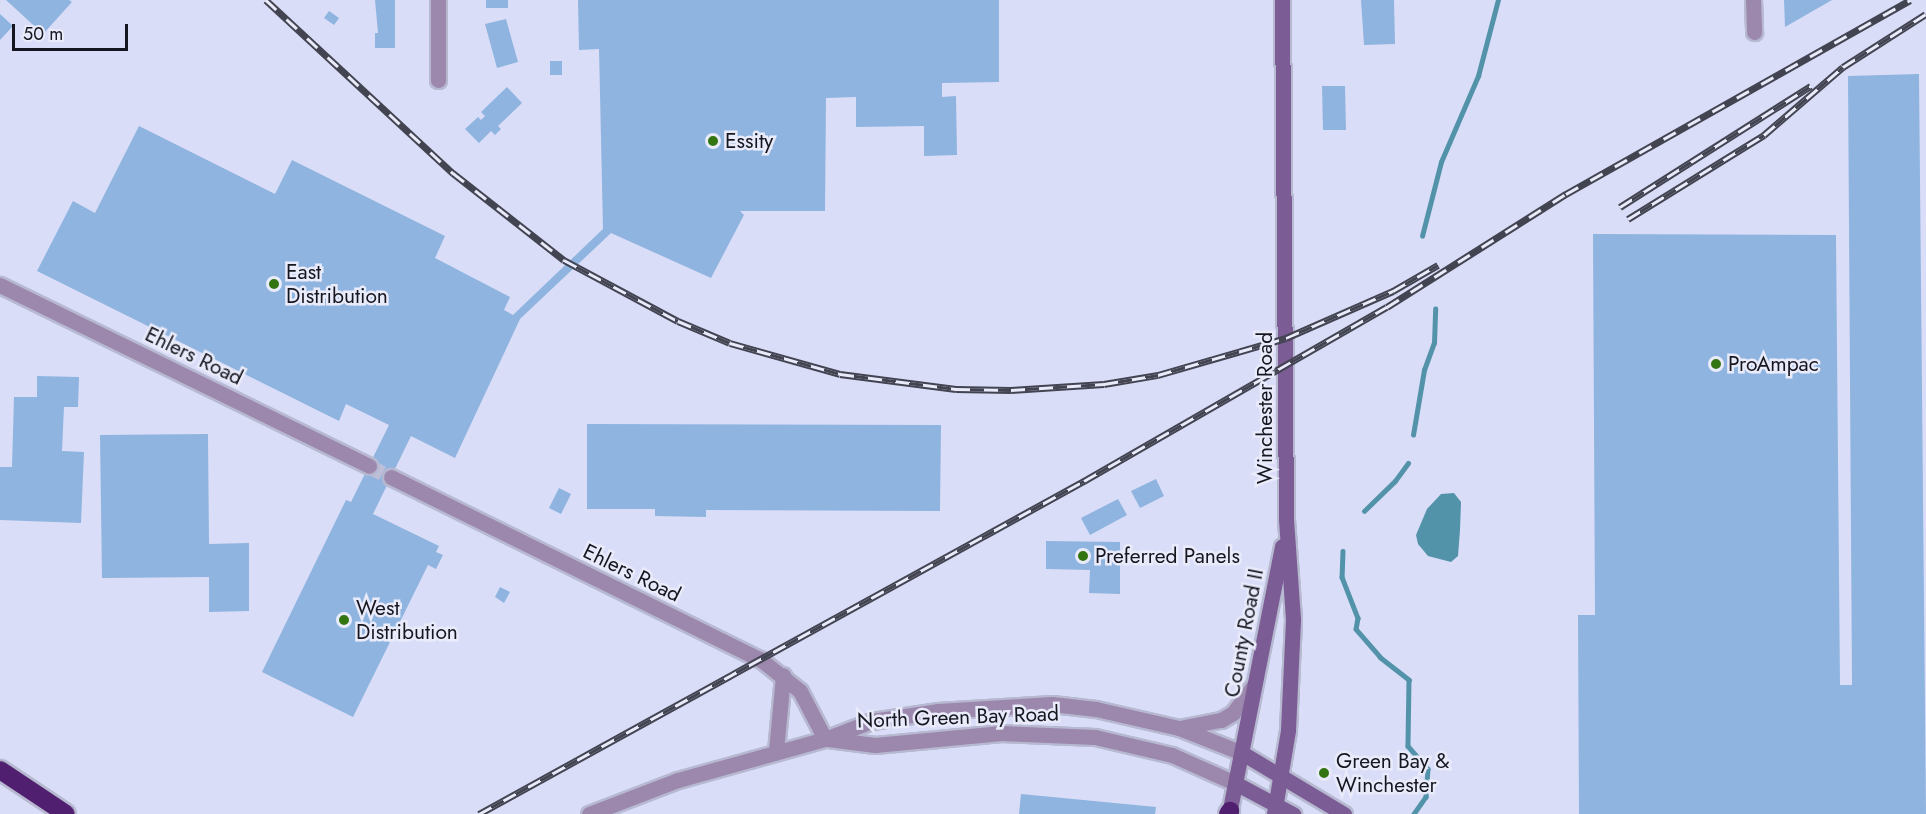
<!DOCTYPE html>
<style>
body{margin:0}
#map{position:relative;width:1926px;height:814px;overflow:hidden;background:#daddf8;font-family:Jost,sans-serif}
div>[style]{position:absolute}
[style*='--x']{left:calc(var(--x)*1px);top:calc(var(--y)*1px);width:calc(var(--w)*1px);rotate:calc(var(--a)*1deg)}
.water>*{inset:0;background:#5393aa}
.stream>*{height:4.5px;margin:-2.25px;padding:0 2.25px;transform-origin:2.25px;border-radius:2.25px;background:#5393aa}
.building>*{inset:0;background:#8eb4df}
.minor-tunnel>*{height:15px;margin-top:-7.5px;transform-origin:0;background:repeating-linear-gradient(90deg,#bcbfd7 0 15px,transparent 0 23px)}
.roads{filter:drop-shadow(2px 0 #b7b9d1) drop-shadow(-2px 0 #b7b9d1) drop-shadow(0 2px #b7b9d1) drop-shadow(0 -2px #b7b9d1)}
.minor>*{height:15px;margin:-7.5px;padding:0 7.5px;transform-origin:7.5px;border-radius:7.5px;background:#9c87ad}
.tertiary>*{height:15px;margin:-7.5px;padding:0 7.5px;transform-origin:7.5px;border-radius:7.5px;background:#9c87ad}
.secondary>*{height:15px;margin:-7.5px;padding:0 7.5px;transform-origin:7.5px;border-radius:7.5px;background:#7b5c94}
.motorway>*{height:18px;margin:-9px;padding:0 9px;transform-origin:9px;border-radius:9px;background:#501f6f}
.rail>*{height:7px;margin-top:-3.5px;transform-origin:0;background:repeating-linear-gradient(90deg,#e9ebfb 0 14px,#434451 0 28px);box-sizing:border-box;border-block:2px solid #434451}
.dots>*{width:16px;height:16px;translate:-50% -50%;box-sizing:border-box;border:3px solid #e9ebfb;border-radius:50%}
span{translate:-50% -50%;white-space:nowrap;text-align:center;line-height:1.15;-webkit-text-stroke:5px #e9ebfb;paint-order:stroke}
.poi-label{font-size:21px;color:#15161f}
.left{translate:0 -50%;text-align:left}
.street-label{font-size:21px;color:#15161f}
.scale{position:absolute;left:12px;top:24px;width:116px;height:27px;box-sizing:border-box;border:3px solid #15161f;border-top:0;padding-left:8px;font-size:18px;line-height:21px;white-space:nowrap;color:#15161f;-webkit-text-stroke:4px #e9ebfb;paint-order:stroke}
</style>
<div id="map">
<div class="water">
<i style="clip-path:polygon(1454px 493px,1461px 502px,1460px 530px,1458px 556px,1451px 562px,1428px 556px,1418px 544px,1416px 535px,1427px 509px,1441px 494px)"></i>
</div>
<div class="stream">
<i style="--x:1422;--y:236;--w:76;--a:-75.6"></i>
<i style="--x:1441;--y:162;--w:94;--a:-66.7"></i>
<i style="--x:1478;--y:76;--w:79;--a:-75.3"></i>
<i style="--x:1413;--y:435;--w:66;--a:-80.4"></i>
<i style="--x:1424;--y:370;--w:29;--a:-70"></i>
<i style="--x:1434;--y:343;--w:34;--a:-88"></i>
<i style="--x:1364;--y:511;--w:43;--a:-44.1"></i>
<i style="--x:1395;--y:481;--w:22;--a:-54"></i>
<i style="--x:1343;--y:551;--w:26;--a:92"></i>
<i style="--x:1342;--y:577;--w:44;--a:68.7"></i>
<i style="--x:1358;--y:618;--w:11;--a:100"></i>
<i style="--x:1356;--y:629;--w:37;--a:49"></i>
<i style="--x:1380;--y:657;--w:37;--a:38"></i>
<i style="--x:1409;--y:680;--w:66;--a:90.9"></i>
<i style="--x:1408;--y:746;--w:30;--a:49"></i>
<i style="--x:1428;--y:769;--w:28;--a:94"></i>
<i style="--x:1426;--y:797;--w:21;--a:125"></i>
</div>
<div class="building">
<i style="clip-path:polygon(6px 0,69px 0,72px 2px,43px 34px)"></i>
<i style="clip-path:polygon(375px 0,395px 0,395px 48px,375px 48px,375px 33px,378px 33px)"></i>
<i style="clip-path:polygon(486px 0,508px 0,508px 8px,486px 8px)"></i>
<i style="clip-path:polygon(578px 0,999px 0,999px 82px,942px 83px,942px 97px,956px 96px,957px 155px,924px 156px,924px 126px,856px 127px,856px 97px,826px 98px,825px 211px,740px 211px,744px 215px,711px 278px,611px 233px,520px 319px,455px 458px,411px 436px,373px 514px,439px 546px,436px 552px,443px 555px,436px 569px,428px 565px,353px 717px,262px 672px,346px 500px,351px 502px,389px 425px,346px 404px,339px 421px,37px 271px,73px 201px,95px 213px,139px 126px,275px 194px,292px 160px,445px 236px,435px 258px,510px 297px,504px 310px,513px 315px,603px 229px,599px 49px,579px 50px)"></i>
<i style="clip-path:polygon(1361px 0,1394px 0,1395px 44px,1364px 45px)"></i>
<i style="clip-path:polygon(1784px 0,1832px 0,1785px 27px)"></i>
<i style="clip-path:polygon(329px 11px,339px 18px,334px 25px,324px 18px)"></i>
<i style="clip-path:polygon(0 14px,13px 26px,0 40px)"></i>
<i style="clip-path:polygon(506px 19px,518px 62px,497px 68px,485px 24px)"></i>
<i style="clip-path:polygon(550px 61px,562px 61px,562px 75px,550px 75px)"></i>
<i style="clip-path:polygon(1919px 74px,1926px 814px,1579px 814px,1578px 615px,1595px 615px,1593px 234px,1836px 235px,1840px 685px,1852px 685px,1848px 76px)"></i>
<i style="clip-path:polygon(1322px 86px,1345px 86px,1346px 130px,1323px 130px)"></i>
<i style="clip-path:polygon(507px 87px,522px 103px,498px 126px,501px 129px,495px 135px,491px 131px,479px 143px,465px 129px,478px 117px,481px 120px,485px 116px,481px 112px)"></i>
<i style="clip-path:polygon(37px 376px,79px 377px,78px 407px,64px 407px,62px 451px,84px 452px,81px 523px,0 520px,0 467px,12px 467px,14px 397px,37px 397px)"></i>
<i style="clip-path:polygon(587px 424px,941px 425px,940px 511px,706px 510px,706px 517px,655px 516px,655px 509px,587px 509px)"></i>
<i style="clip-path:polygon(208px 434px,209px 544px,249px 543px,249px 611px,209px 612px,209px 577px,102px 578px,100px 435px)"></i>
<i style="clip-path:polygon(1156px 479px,1164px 496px,1140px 508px,1131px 491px)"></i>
<i style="clip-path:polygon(559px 488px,571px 494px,561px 514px,549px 508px)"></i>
<i style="clip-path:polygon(1118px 499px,1127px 515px,1090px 535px,1081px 518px)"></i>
<i style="clip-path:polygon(1046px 541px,1120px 542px,1120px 594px,1089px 593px,1090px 570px,1046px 569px)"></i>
<i style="clip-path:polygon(500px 587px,510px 592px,504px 603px,495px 597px)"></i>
<i style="clip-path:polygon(1021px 794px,1156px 807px,1155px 814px,1019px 814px)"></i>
</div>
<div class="minor-tunnel">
<i style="--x:369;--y:466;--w:25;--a:27"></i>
</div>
<div class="roads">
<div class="minor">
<i style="--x:438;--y:0;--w:80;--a:90"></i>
<i style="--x:1753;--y:0;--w:32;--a:88"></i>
<i style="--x:0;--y:285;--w:411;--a:26.1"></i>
<i style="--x:391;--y:477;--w:411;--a:26.3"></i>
<i style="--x:760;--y:659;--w:51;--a:38.7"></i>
<i style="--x:800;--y:691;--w:54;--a:62.5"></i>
<i style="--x:776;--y:751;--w:76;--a:-84.7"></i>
</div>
<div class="tertiary">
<i style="--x:1184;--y:727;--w:38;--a:-11"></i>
<i style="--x:1221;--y:720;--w:14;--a:-30"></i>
<i style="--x:1233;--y:713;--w:35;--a:-53"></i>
<i style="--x:828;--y:739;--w:47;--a:7.3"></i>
<i style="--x:875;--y:745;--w:127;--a:-5.4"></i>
<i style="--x:1001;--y:733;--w:94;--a:2.4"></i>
<i style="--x:1095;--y:737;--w:79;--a:13.2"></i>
<i style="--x:1172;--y:755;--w:71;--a:24"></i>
<i style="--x:589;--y:814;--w:95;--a:-20.9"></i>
<i style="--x:678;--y:780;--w:153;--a:-15.6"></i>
<i style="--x:825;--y:739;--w:50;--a:-21"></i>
<i style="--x:872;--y:721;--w:67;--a:-8.6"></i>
<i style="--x:938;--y:711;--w:114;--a:-3.5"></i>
<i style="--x:1052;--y:704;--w:44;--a:6.5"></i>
<i style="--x:1096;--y:709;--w:85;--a:12.9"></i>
<i style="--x:1179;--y:728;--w:68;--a:21.6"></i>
</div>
<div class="secondary">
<i style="--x:1242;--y:753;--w:119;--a:30.9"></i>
<i style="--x:1237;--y:784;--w:64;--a:28.2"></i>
<i style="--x:1229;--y:814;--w:273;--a:-78.8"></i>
<i style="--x:1274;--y:814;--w:85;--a:-80.5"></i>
<i style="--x:1288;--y:730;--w:111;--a:-87.4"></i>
<i style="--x:1293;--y:619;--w:100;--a:-94"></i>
<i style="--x:1286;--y:519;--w:519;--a:-90.44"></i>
</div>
<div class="motorway">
<i style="--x:0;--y:770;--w:79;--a:33.7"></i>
<i style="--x:1228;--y:814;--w:4;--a:-56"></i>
</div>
</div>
<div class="rail">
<i style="--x:266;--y:0;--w:255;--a:42.8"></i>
<i style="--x:453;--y:173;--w:141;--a:38.1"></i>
<i style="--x:564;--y:260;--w:129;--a:28.2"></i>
<i style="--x:678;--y:321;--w:56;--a:22.9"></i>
<i style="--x:730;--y:343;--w:114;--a:15.7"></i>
<i style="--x:840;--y:374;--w:117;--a:7.4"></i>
<i style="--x:956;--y:389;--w:55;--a:1"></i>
<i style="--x:1011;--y:390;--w:93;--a:-3.7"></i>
<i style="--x:1104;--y:384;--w:55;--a:-9.5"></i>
<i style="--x:1158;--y:375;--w:133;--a:-16.1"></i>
<i style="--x:1286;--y:338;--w:117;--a:-23.7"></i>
<i style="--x:1393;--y:291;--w:52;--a:-30"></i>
<i style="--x:1620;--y:207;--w:226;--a:-32.4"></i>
<i style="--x:1628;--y:219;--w:160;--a:-31.7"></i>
<i style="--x:1764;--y:135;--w:104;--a:-40.7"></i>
<i style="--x:1843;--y:67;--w:98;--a:-32.6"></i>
<i style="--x:479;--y:814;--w:691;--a:-28.83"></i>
<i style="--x:1084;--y:481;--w:349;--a:-29.9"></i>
<i style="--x:1387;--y:307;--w:212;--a:-32.3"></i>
<i style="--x:1566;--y:194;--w:395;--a:-29.4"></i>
</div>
<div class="dots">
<i style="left:713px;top:141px;background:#337511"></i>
<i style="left:274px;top:284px;background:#337511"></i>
<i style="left:1716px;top:364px;background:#337511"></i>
<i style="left:1083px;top:556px;background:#337511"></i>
<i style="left:344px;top:620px;background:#337511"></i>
<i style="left:1324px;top:773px;background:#337511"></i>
</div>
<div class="poi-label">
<span class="left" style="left:725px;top:141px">Essity</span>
<span class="left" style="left:286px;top:284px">East<br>Distribution</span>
<span class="left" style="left:1728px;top:364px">ProAmpac</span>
<span class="left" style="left:1095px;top:556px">Preferred Panels</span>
<span class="left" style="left:356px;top:620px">West<br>Distribution</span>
<span class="left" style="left:1336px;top:773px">Green Bay &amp;<br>Winchester</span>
</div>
<div class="street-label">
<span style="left:194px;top:356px;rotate:26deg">Ehlers Road</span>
<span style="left:1265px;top:408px;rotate:-90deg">Winchester Road</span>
<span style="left:632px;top:573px;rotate:26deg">Ehlers Road</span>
<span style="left:1244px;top:633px;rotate:-79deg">County Road II</span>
<span style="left:958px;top:717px;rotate:-2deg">North Green Bay Road</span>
</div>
<div class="scale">50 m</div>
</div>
